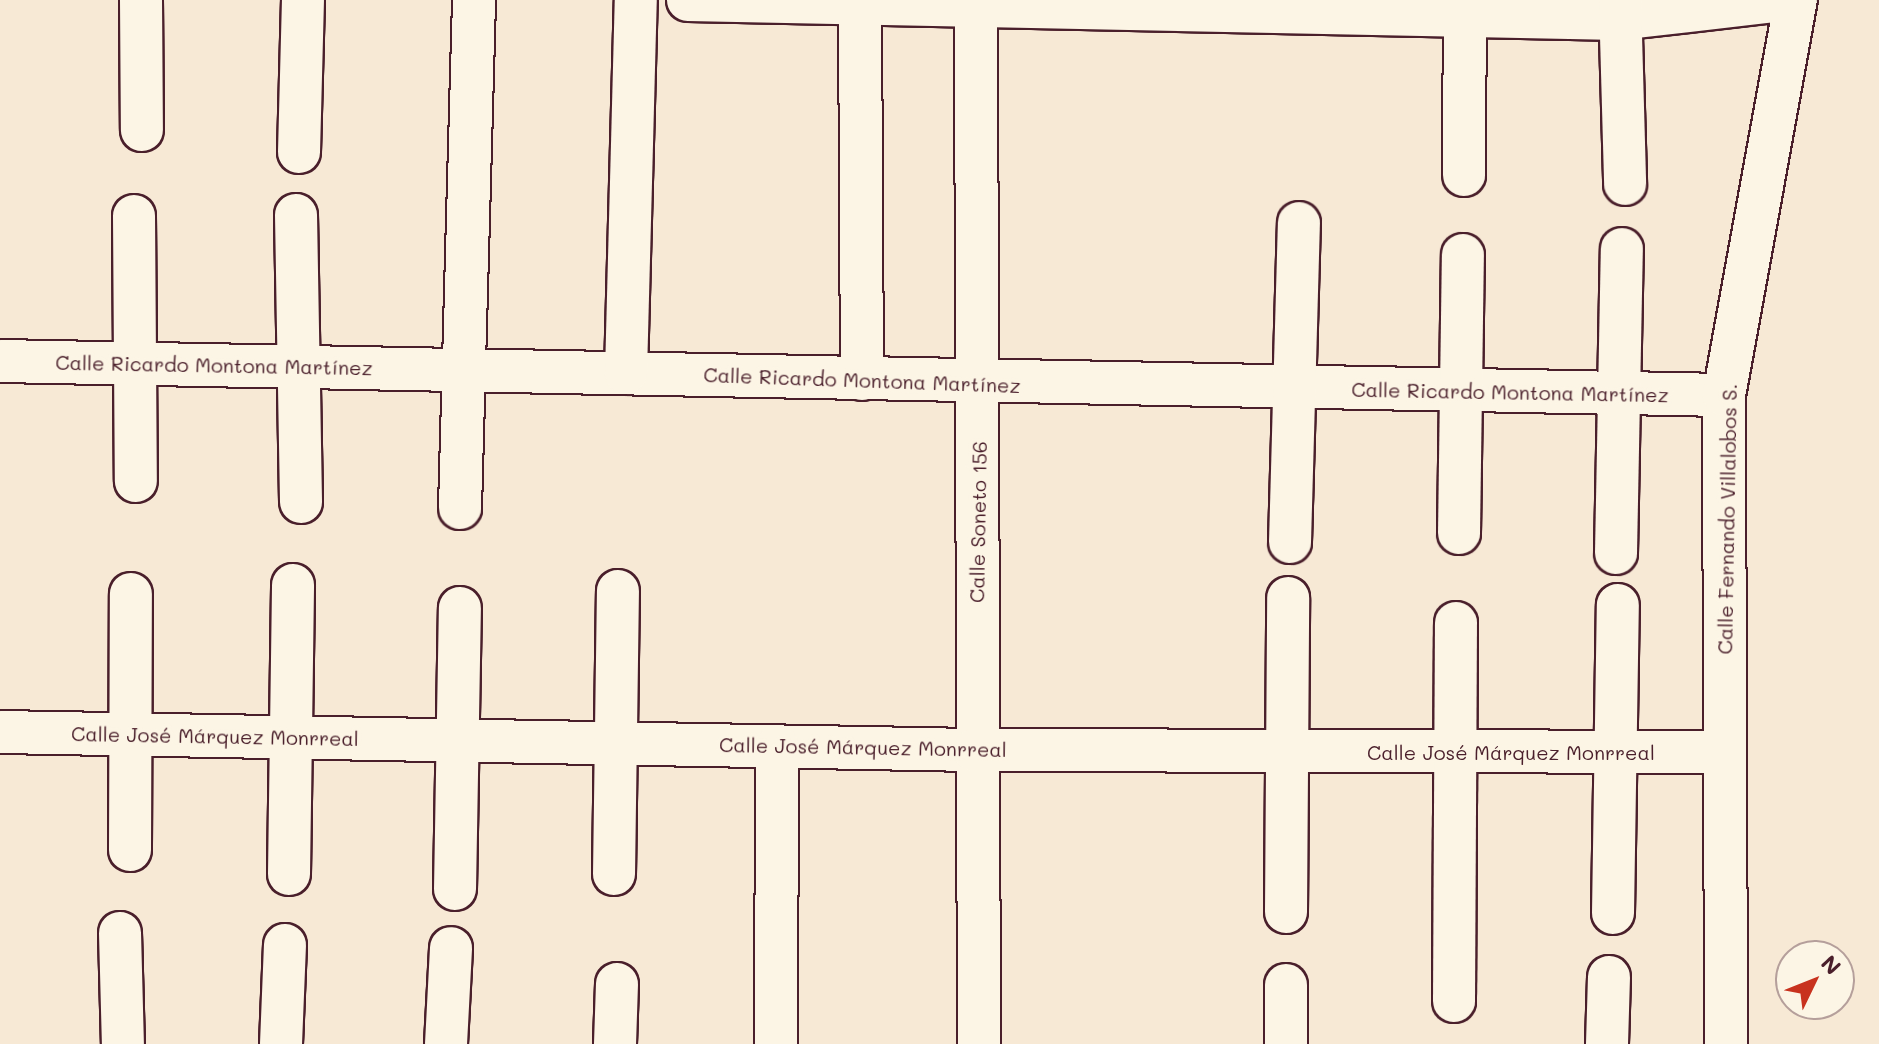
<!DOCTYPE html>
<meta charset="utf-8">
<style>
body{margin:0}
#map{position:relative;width:1879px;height:1044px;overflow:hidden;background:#f7e9d5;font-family:Mali,sans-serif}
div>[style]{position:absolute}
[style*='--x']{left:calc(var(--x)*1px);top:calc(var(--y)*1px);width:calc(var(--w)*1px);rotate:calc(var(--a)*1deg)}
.roads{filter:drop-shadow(2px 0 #4a1f2b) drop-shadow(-2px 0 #4a1f2b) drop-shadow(0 2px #4a1f2b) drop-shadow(0 -2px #4a1f2b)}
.minor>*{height:42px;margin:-21px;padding:0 21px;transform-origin:21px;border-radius:21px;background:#fcf5e5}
span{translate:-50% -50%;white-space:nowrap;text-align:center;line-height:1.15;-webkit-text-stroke:8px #fcf5e5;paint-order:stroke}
.street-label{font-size:20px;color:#4a1f2b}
.north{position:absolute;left:1775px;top:940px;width:80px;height:80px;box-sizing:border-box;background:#fcf5e5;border:2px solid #b59f9b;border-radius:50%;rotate:47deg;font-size:22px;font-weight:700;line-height:32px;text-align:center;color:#4a1f2b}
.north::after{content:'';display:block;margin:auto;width:28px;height:36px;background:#c8321e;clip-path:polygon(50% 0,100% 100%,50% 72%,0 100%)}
</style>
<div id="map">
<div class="roads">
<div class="minor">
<i style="--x:141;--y:0;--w:130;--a:89.6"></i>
<i style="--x:688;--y:0;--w:931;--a:1.17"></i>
<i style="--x:1619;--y:19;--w:166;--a:-6.6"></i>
<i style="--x:976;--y:0;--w:1044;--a:89.84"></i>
<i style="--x:1620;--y:0;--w:184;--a:88.4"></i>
<i style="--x:860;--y:4;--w:375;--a:89.7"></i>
<i style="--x:299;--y:152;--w:152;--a:-88.5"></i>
<i style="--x:1464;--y:175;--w:175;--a:-89.7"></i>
<i style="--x:296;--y:215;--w:287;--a:89"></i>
<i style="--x:134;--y:216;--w:265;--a:89.6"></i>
<i style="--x:0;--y:361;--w:1724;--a:1.13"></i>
<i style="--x:626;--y:373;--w:373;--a:-88.5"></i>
<i style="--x:460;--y:508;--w:508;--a:-88.42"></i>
<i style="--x:1459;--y:533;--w:278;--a:-89.2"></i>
<i style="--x:1290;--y:542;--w:319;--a:-88.4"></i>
<i style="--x:1616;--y:553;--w:304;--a:-88.9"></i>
<i style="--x:0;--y:732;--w:974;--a:1.06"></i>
<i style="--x:974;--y:750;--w:751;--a:0.15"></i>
<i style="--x:130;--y:850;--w:256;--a:-89.8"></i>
<i style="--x:289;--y:874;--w:289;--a:-89.2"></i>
<i style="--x:614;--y:874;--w:283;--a:-89.2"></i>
<i style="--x:455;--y:889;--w:281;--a:-89"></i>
<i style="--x:1286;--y:912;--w:314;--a:-89.6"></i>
<i style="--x:1613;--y:913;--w:308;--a:-89.1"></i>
<i style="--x:120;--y:933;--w:111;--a:88.5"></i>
<i style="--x:1454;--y:1001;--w:378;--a:-89.7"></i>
<i style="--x:281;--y:1044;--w:99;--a:-87.7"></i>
<i style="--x:446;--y:1044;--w:96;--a:-87"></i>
<i style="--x:615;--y:1044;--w:60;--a:-88.1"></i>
<i style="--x:776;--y:1044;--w:298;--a:-89.8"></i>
<i style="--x:1286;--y:1044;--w:59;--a:-90"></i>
<i style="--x:1607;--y:1044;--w:67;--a:-88.3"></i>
<i style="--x:1726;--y:1044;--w:649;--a:-90.18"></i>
<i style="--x:1724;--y:395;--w:402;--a:-79.7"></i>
</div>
</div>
<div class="street-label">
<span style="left:214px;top:365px;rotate:1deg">Calle Ricardo Montona Martínez</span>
<span style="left:862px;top:380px;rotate:2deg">Calle Ricardo Montona Martínez</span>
<span style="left:1510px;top:392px;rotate:1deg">Calle Ricardo Montona Martínez</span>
<span style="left:1727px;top:519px;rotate:-89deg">Calle Fernando Villalobos S.</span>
<span style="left:978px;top:522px;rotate:-89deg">Calle Soneto 156</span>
<span style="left:215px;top:736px;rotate:1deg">Calle José Márquez Monrreal</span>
<span style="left:863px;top:747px;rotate:1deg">Calle José Márquez Monrreal</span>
<span style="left:1511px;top:752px">Calle José Márquez Monrreal</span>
</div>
<div class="north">N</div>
</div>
